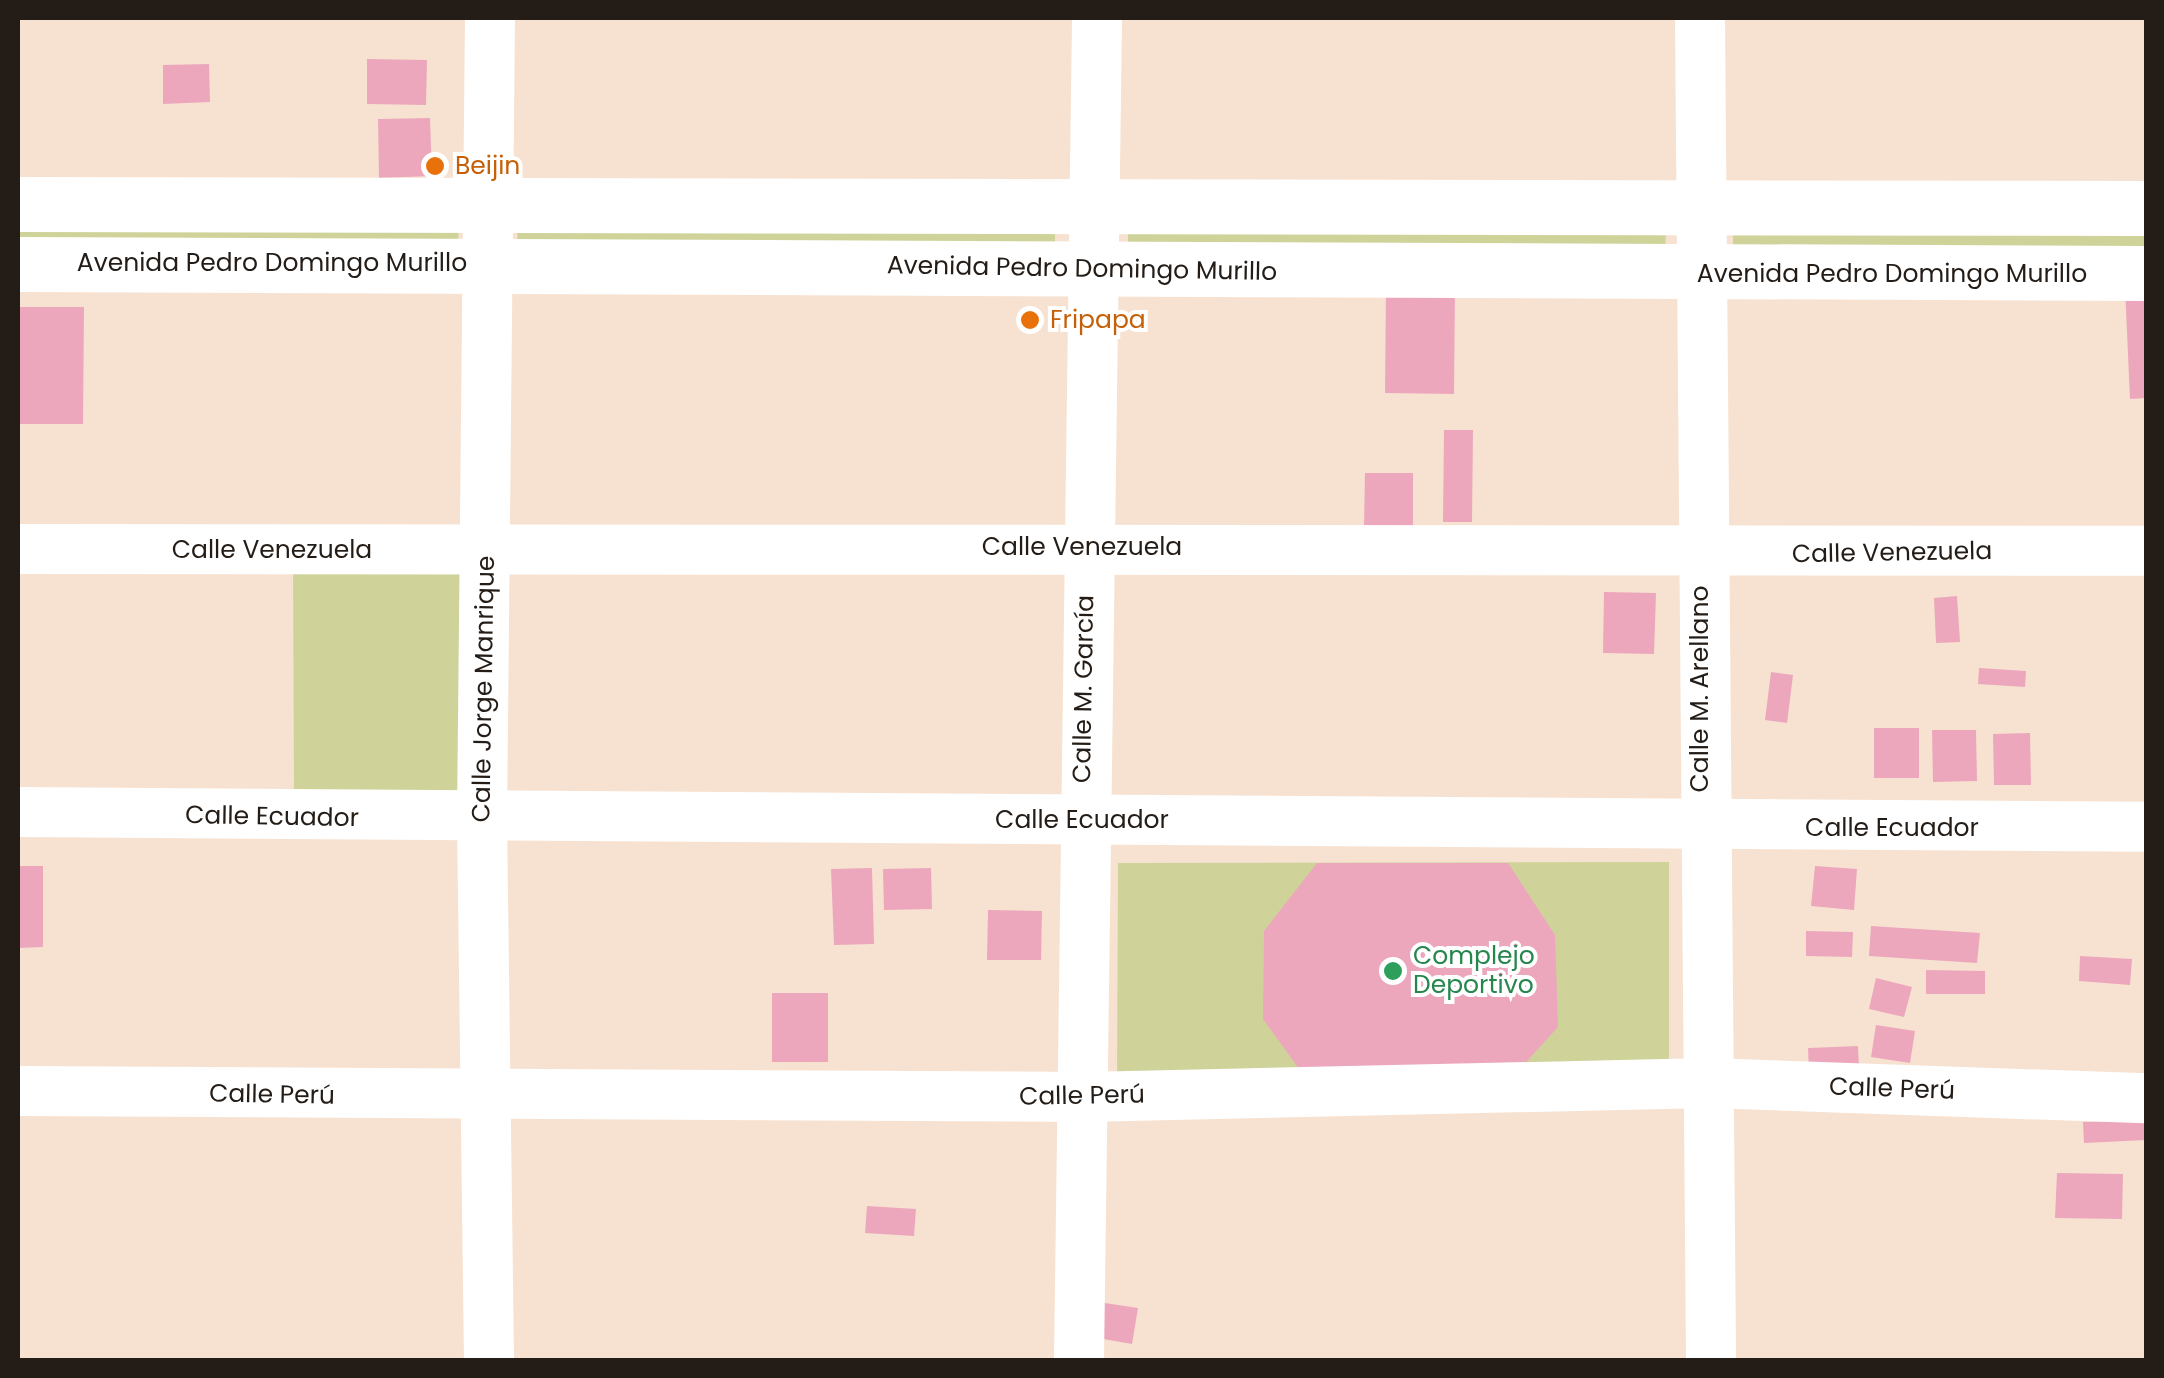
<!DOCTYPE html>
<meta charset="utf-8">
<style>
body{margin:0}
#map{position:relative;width:2164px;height:1378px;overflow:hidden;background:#f7e2d1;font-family:Poppins,sans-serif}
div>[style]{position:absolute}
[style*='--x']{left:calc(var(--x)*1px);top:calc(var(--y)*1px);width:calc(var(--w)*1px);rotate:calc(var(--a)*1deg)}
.green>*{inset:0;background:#cfd399}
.building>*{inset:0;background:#eca7bc}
.minor>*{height:50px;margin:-25px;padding:0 25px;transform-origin:25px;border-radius:25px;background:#fff}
.major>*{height:55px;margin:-27.5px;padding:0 27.5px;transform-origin:27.5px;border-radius:27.5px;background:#fff}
.dots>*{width:28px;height:28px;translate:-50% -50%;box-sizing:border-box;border:5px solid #fff;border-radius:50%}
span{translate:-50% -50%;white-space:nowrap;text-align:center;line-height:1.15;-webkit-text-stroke:8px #fff;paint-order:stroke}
.food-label{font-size:25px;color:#c56008}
.left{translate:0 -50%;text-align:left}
.street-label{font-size:25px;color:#241c16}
.leisure-label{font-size:25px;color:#27864d}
.frame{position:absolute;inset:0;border:20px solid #241c16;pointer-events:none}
</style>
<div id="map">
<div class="green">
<i style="clip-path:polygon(459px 218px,458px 248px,18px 250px,18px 220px)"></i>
<i style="clip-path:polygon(518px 218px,1055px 223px,1055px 253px,517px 247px)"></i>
<i style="clip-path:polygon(1128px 222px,1666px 228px,1665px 257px,1128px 251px)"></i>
<i style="clip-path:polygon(2146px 227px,2146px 256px,1733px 258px,1733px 228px)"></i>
<i style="clip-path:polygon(465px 565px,465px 798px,294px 799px,293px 566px)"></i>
<i style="clip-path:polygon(1669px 862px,1669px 1079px,1117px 1080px,1118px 863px)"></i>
</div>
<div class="building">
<i style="clip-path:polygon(367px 59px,427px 60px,426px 105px,367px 104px)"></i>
<i style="clip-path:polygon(209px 64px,210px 102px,163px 104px,163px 65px)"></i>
<i style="clip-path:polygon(430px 118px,432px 176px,379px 178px,378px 119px)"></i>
<i style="clip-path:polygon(1386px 286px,1455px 287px,1454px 394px,1385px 393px)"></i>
<i style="clip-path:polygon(2146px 287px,2146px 398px,2130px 399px,2125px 288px)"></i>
<i style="clip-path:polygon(18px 307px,84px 307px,83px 424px,18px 424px)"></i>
<i style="clip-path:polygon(1444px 430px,1473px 430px,1472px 522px,1443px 522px)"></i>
<i style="clip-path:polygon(1365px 473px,1413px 473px,1413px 526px,1364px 526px)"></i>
<i style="clip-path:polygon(1604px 592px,1656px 593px,1654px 654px,1603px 653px)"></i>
<i style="clip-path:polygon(1957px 596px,1960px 642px,1936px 643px,1934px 598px)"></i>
<i style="clip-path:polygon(1979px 668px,2026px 671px,2025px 687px,1978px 684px)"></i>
<i style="clip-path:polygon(1771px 672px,1793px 675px,1787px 723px,1765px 720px)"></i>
<i style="clip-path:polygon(1874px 728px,1919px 728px,1919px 778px,1874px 778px)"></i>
<i style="clip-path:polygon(1932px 730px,1976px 730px,1977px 781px,1933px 782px)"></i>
<i style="clip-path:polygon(2030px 733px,2031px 785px,1994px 785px,1993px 734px)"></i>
<i style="clip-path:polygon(1317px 863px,1508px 863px,1555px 935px,1558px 1027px,1511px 1079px,1307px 1080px,1263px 1019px,1264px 931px)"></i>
<i style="clip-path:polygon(18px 866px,43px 866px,43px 947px,18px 948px)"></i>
<i style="clip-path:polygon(1815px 866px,1857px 869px,1854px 910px,1811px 906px)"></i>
<i style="clip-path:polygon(872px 868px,874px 944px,834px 945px,831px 869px)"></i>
<i style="clip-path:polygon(931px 868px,932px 909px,884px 910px,883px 869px)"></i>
<i style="clip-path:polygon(988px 910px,1042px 911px,1041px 960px,987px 960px)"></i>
<i style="clip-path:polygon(1871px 926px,1980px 933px,1977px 963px,1869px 956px)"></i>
<i style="clip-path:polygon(1806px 931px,1853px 932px,1852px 957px,1806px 956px)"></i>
<i style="clip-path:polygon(2080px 956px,2132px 959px,2130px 985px,2079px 981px)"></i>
<i style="clip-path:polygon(1926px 970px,1985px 971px,1985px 994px,1926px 994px)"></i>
<i style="clip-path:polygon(1876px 978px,1912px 987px,1904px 1017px,1869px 1009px)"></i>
<i style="clip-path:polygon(772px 993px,828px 993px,828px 1062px,772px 1062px)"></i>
<i style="clip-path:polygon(1876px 1025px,1915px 1031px,1910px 1063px,1871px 1057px)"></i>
<i style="clip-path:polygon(1858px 1046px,1859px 1070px,1809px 1073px,1808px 1048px)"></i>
<i style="clip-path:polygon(2146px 1120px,2146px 1140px,2084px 1143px,2083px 1122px)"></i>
<i style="clip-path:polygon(2057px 1173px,2123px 1174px,2122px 1219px,2055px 1218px)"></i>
<i style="clip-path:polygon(867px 1206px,916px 1209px,914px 1236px,865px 1233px)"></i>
<i style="clip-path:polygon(1098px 1302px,1138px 1308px,1132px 1344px,1092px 1337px)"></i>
</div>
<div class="minor">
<i style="--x:1700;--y:18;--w:1342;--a:89.53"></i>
<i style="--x:18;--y:549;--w:2128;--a:0.05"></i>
<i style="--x:18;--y:812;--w:2128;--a:0.4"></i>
<i style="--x:18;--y:1091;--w:1068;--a:0.32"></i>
<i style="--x:1086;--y:1097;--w:621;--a:-1.29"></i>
<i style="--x:1707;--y:1083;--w:439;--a:2"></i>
<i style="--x:489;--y:1360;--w:539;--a:-90.74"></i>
<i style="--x:482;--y:821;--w:803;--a:-89.43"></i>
<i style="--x:1079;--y:1360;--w:1342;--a:-89.23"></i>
</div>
<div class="major">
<i style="--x:18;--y:204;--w:2128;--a:0.11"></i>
<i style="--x:18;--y:264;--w:2128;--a:0.24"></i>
</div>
<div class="dots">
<i style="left:435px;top:166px;background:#e8710a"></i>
<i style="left:1030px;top:320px;background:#e8710a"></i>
<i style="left:1393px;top:971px;background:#2e9e5b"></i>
</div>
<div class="food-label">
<span class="left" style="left:455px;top:166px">Beijin</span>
<span class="left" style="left:1050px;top:320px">Fripapa</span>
</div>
<div class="street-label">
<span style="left:272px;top:263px">Avenida Pedro Domingo Murillo</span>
<span style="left:1082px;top:269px;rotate:1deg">Avenida Pedro Domingo Murillo</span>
<span style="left:1892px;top:274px">Avenida Pedro Domingo Murillo</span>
<span style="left:1082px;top:547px">Calle Venezuela</span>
<span style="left:272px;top:550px">Calle Venezuela</span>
<span style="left:1892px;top:553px;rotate:-1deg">Calle Venezuela</span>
<span style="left:484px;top:689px;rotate:-89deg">Calle Jorge Manrique</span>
<span style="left:1084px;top:689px;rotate:-89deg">Calle M. García</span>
<span style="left:1700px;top:689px;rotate:-90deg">Calle M. Arellano</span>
<span style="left:272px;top:817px;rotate:1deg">Calle Ecuador</span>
<span style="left:1082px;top:820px">Calle Ecuador</span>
<span style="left:1892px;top:828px">Calle Ecuador</span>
<span style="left:1892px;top:1089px;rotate:2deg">Calle Perú</span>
<span style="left:272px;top:1095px;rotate:1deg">Calle Perú</span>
<span style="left:1082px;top:1096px;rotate:-1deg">Calle Perú</span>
</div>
<div class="leisure-label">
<span class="left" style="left:1413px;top:971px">Complejo<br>Deportivo</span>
</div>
<div class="frame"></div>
</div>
